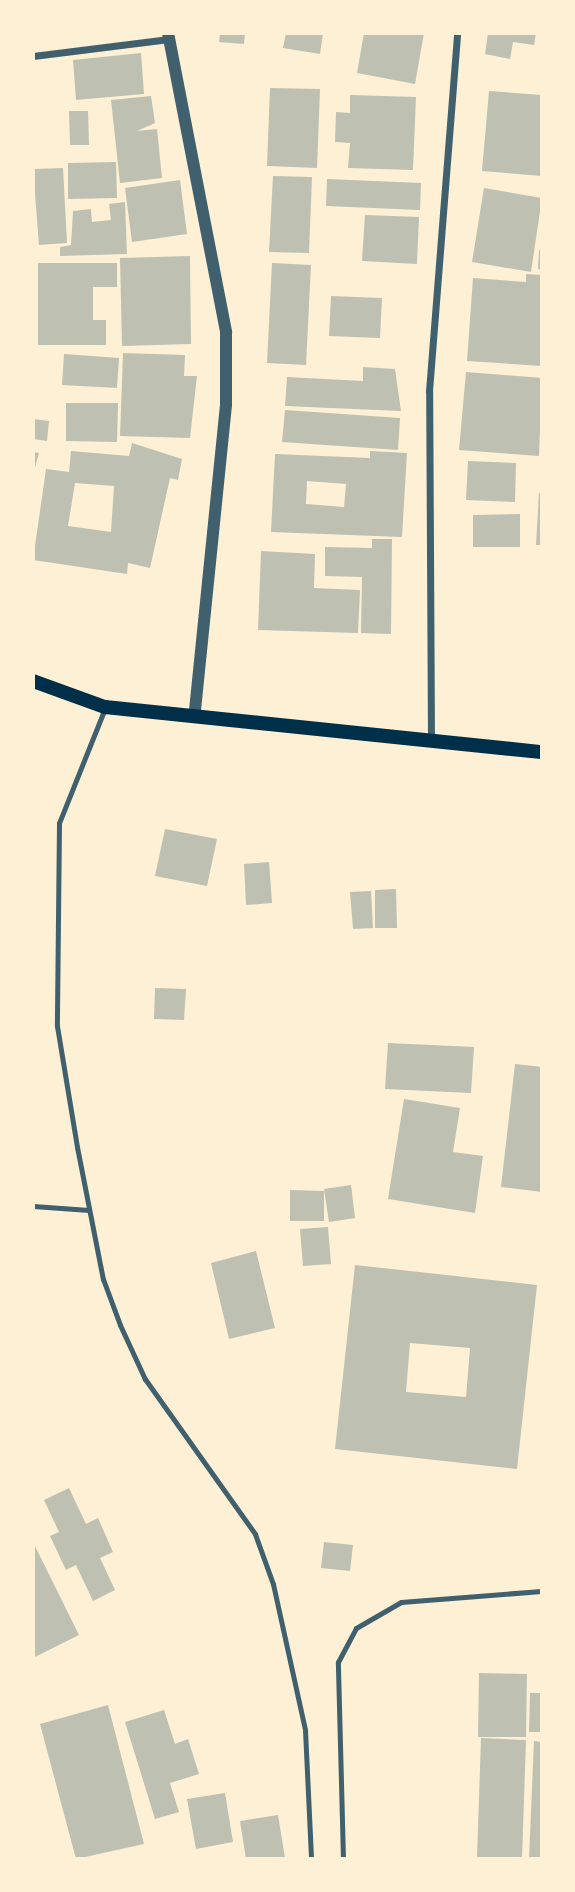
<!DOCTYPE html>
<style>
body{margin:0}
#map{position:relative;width:575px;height:1892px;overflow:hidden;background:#fdf0d5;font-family:"Public Sans",sans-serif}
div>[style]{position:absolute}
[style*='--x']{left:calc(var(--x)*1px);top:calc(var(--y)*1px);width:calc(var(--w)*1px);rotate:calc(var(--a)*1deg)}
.building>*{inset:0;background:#bec0b2}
.service>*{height:5px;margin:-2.5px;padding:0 2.5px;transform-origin:2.5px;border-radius:2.5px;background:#3f606c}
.minor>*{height:7px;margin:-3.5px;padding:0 3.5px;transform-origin:3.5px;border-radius:3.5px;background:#3f606c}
.tertiary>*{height:12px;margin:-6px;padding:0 6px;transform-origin:6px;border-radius:6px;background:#3f606c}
.secondary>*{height:14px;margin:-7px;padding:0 7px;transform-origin:7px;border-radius:7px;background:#003049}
span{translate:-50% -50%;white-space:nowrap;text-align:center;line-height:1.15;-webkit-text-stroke:6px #fdf0d5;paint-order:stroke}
.frame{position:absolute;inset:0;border:35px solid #fdf0d5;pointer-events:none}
</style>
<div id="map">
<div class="building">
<i style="clip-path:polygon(220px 33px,245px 33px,244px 44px,219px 42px)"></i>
<i style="clip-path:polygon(286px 33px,323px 33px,320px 54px,283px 48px)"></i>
<i style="clip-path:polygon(364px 33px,424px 33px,415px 84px,357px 73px)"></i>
<i style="clip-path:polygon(488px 33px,536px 33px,534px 45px,513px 42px,510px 59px,485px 54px)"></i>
<i style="clip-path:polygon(141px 53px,144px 94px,76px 100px,73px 60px)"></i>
<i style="clip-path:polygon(270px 88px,320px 89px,317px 168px,267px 166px)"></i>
<i style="clip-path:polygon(489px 91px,542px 95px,542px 176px,482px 171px)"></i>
<i style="clip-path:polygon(350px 95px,416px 97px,413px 170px,348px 168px,350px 143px,335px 142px,336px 112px,350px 113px)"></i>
<i style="clip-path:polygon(151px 96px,155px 123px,137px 131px,157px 129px,162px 178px,120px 183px,111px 100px)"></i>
<i style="clip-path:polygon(69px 111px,88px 111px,89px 145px,70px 145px)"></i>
<i style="clip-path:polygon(116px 162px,117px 198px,68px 199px,68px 163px)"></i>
<i style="clip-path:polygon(63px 168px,67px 243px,39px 245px,33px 169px)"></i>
<i style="clip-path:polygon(273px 176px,312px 177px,309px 253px,269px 252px)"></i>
<i style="clip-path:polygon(327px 179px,421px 183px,420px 210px,326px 206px)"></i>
<i style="clip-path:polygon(180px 180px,187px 234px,132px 242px,125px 188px)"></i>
<i style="clip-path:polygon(484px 188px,542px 198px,531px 272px,472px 262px)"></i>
<i style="clip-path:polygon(125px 202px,127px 254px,60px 256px,60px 247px,71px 245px,73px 211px,91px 209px,92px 222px,111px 220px,109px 204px)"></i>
<i style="clip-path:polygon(365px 215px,419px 217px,417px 264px,362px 261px)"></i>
<i style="clip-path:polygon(539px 250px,542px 250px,542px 270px,538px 269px)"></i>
<i style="clip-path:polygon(190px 256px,191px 344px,122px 346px,120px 258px)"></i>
<i style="clip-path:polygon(38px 263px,117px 263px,117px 287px,93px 287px,93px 320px,106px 320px,106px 345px,38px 345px)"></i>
<i style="clip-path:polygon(272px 263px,311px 265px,306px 365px,267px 363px)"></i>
<i style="clip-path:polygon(526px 274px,542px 275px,542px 366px,467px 361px,473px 278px,526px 282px)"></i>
<i style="clip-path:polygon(331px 296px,382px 298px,380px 338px,329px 336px)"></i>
<i style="clip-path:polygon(123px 353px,185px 355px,184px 376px,197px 376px,190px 438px,120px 436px)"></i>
<i style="clip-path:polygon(64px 354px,119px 358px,117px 388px,62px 385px)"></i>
<i style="clip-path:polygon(363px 367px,395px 369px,401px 411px,285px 406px,287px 377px,363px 381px)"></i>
<i style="clip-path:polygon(466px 372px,542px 378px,539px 456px,459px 450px)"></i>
<i style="clip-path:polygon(66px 403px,118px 403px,117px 442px,66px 441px)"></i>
<i style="clip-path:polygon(285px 410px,400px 418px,398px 450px,282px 442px)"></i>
<i style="clip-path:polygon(34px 419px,49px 421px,47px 441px,33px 439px)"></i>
<i style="clip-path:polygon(evenodd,132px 443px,182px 459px,178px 480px,170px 478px,150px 568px,128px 563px,127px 574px,33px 560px,46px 469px,69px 472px,71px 451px,129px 456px,132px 443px,75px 483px,114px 486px,111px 532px,68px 526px,75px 483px)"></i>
<i style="clip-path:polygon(evenodd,370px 451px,407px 453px,402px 537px,271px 532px,275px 454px,370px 458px,370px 451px,307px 481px,346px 484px,344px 507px,306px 504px,307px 481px)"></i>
<i style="clip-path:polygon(33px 452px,39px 453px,34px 471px,33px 471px)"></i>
<i style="clip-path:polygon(468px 461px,516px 463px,515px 502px,466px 500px)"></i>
<i style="clip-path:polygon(539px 493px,542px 494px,542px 545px,536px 545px)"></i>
<i style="clip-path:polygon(520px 514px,520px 547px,473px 547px,473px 515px)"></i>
<i style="clip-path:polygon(372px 539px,392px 539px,391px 634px,361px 633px,362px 577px,325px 576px,325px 547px,372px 548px)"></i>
<i style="clip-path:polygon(261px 551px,315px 554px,314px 588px,360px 590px,358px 633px,258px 630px)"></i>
<i style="clip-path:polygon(165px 829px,217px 839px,207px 886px,155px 876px)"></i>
<i style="clip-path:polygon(269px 862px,272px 903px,246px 905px,244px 864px)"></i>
<i style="clip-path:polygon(396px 889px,397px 928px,375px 928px,375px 890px)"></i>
<i style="clip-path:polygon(371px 891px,373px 928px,353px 929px,350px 892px)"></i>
<i style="clip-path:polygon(155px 988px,186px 989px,184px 1020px,154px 1019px)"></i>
<i style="clip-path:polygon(388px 1043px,474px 1047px,471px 1093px,385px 1089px)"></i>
<i style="clip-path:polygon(515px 1064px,542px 1067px,542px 1192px,501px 1187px)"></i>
<i style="clip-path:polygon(404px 1099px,460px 1108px,453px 1152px,483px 1156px,475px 1213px,388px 1199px)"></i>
<i style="clip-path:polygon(351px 1185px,355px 1218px,329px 1222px,324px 1189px)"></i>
<i style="clip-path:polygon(290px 1190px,324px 1191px,324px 1221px,290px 1221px)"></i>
<i style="clip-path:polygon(328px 1227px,331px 1264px,303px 1266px,300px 1229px)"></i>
<i style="clip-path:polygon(256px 1251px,275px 1328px,229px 1339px,211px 1263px)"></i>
<i style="clip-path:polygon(evenodd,355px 1265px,537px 1285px,517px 1469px,335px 1449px,355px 1265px,410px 1343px,470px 1348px,466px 1397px,406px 1392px,410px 1343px)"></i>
<i style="clip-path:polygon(69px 1488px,86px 1524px,98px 1518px,113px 1552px,100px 1558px,115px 1590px,93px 1601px,76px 1565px,66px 1570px,50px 1536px,59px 1532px,44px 1500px)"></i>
<i style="clip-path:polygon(33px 1542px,79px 1635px,33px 1658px)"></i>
<i style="clip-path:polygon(324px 1542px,353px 1545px,350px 1571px,321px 1568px)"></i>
<i style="clip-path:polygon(479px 1673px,527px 1674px,526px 1737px,478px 1737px)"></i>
<i style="clip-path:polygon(530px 1693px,542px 1693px,542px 1732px,529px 1732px)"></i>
<i style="clip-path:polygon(108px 1705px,144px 1844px,76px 1859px,40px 1724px)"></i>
<i style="clip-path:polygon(164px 1710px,175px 1744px,188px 1739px,199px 1774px,170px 1783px,179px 1812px,155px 1819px,125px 1722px)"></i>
<i style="clip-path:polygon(481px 1738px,526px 1740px,522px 1859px,477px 1859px)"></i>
<i style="clip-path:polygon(534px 1741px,542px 1742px,542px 1859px,529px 1859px)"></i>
<i style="clip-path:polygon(225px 1793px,233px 1842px,196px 1849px,187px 1799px)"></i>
<i style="clip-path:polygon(278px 1815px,285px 1858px,246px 1859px,240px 1821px)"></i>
</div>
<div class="service">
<i style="--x:105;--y:708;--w:124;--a:111.8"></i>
<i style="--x:59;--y:823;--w:203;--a:90.6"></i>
<i style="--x:57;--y:1026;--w:123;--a:80.6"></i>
<i style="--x:77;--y:1147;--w:135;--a:78.9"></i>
<i style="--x:103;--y:1279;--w:49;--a:69.7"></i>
<i style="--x:120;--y:1325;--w:60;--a:65.2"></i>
<i style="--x:145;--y:1379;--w:190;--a:54.6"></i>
<i style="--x:255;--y:1534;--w:53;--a:70.2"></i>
<i style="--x:273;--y:1584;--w:149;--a:77.6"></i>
<i style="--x:305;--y:1730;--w:129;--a:87.3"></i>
<i style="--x:33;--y:1206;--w:56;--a:4.1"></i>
<i style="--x:343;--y:1859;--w:197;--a:-91.5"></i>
<i style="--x:338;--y:1662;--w:38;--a:-62"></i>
<i style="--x:356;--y:1628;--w:52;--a:-30"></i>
<i style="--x:401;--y:1602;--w:141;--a:-4.5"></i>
</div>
<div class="minor">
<i style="--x:33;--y:56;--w:137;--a:-7.1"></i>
<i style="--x:431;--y:741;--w:350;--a:-90.3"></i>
<i style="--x:429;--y:391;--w:359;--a:-85.5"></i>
</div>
<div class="tertiary">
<i style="--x:168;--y:33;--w:305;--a:79"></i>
<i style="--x:226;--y:332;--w:73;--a:90"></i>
<i style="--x:226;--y:405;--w:309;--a:95.8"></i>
</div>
<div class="secondary">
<i style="--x:33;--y:681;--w:77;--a:19.9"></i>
<i style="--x:105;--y:707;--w:439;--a:5.9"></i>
</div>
<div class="frame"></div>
</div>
